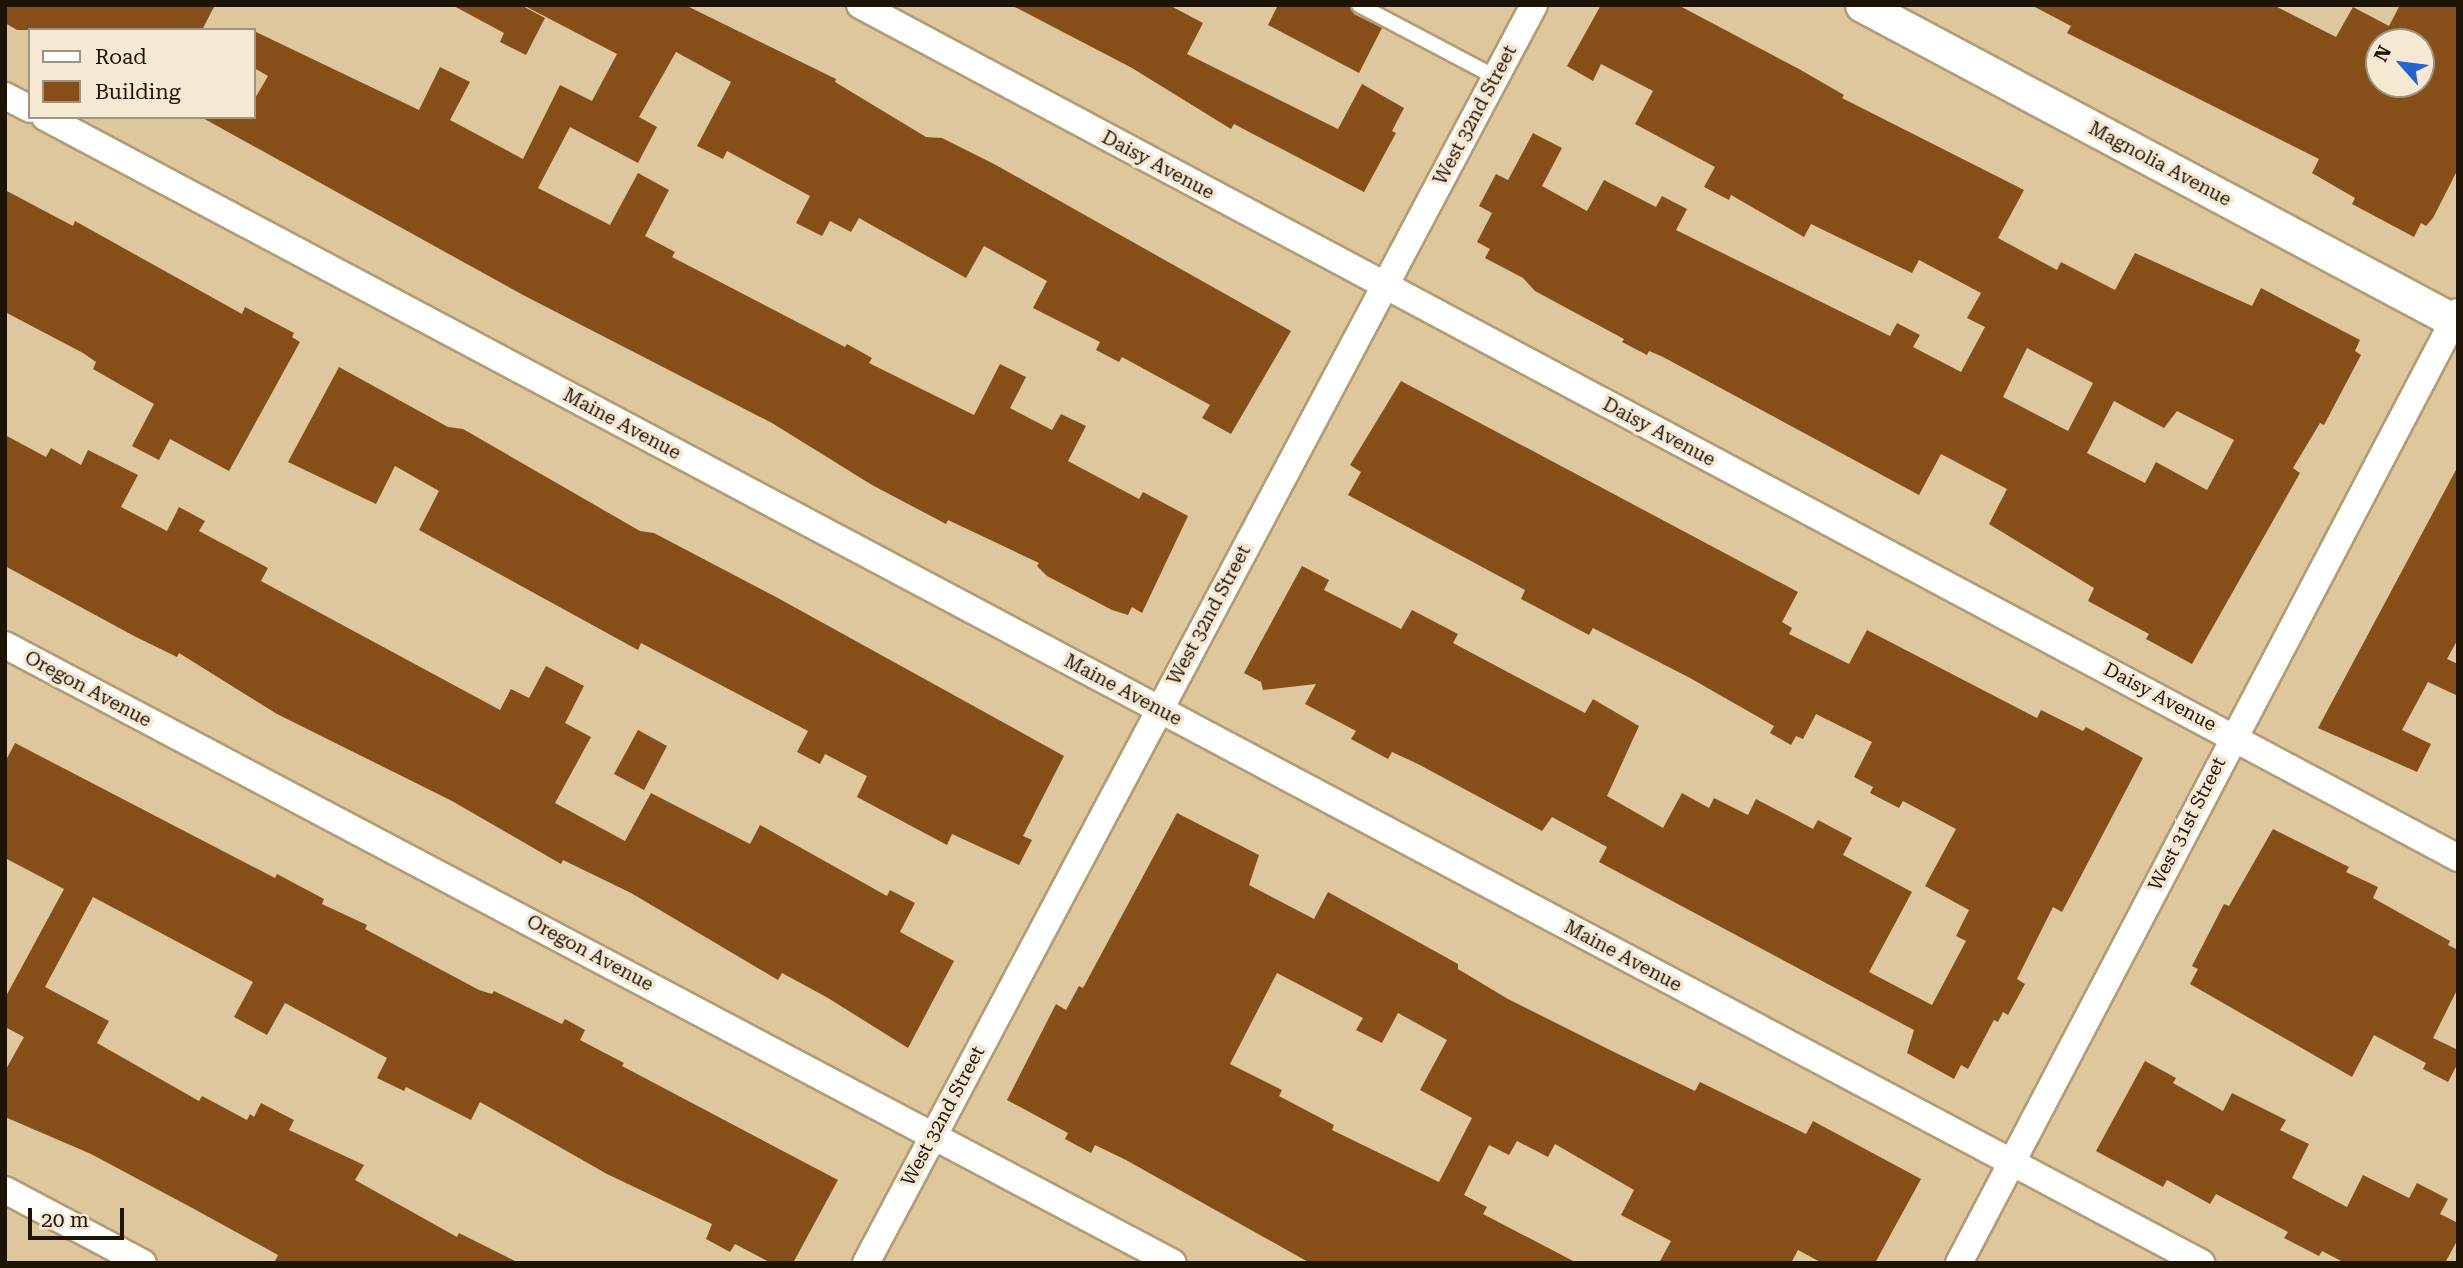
<!DOCTYPE html>
<style>
body{margin:0}
#map{position:relative;width:2463px;height:1268px;overflow:hidden;background:#dfc79d;font-family:"Roboto Serif",serif}
div>[style]{position:absolute}
[style*='--x']{left:calc(var(--x)*1px);top:calc(var(--y)*1px);width:calc(var(--w)*1px);rotate:calc(var(--a)*1deg)}
.building>*{inset:0;background:#864f19}
.roads{filter:drop-shadow(2px 0 #b39c74) drop-shadow(-2px 0 #b39c74) drop-shadow(0 2px #b39c74) drop-shadow(0 -2px #b39c74)}
.service>*{height:14px;margin:-7px;padding:0 7px;transform-origin:7px;border-radius:7px;background:#fff}
.minor>*{height:26px;margin:-13px;padding:0 13px;transform-origin:13px;border-radius:13px;background:#fff}
.tertiary>*{height:33px;margin:-16.5px;padding:0 16.5px;transform-origin:16.5px;border-radius:16.5px;background:#fff}
span{translate:-50% -50%;white-space:nowrap;text-align:center;line-height:1.15;-webkit-text-stroke:7px #f6e9d4;paint-order:stroke}
.street-label{font-size:19px;color:#1d1405}
.frame{position:absolute;inset:0;border:7px solid #1d1405;pointer-events:none}
.legend{position:absolute;left:28px;top:28px;width:228px;height:91px;box-sizing:border-box;background:#f6e9d4;border:2px solid #9f9481;margin:0;padding:9px 12px;list-style:none;font-size:21px;color:#1d1405}
.legend li{display:flex;align-items:center;gap:14px;height:35px}
.legend b{width:35px;border:2px solid #9f9481}
.north{position:absolute;left:2365px;top:28px;width:70px;height:70px;box-sizing:border-box;background:#f6e9d4;border:2px solid #9f9481;border-radius:50%;rotate:298deg;font-size:19px;font-weight:700;line-height:28px;text-align:center;color:#1d1405}
.north::after{content:'';display:block;margin:auto;width:24px;height:32px;background:#2563cf;clip-path:polygon(50% 0,100% 100%,50% 72%,0 100%)}
.scale{position:absolute;left:28px;top:1208px;width:96px;height:32px;box-sizing:border-box;border:4px solid #1d1405;border-top:0;padding-left:9px;font-size:21px;line-height:24px;white-space:nowrap;color:#1d1405;-webkit-text-stroke:5px #f6e9d4;paint-order:stroke}
</style>
<div id="map">
<div class="building">
<i style="clip-path:polygon(5px 5px,215px 5px,202px 30px,17px 30px,5px 23px)"></i>
<i style="clip-path:polygon(452px 5px,521px 5px,545px 18px,526px 55px,500px 42px,504px 33px)"></i>
<i style="clip-path:polygon(523px 5px,685px 5px,836px 79px,835px 82px,926px 137px,942px 138px,994px 164px,1291px 331px,1231px 434px,1202px 418px,1210px 405px,1122px 357px,1119px 362px,1096px 350px,1100px 342px,1033px 308px,1047px 281px,984px 246px,966px 278px,859px 218px,851px 232px,830px 221px,822px 236px,796px 223px,810px 196px,727px 151px,723px 159px,697px 146px,731px 82px,676px 52px,639px 117px,657px 127px,638px 163px,570px 127px,538px 188px,610px 225px,638px 173px,669px 190px,645px 236px,675px 252px,672px 257px,845px 347px,847px 344px,872px 358px,869px 363px,974px 415px,1000px 364px,1026px 377px,1010px 408px,1052px 430px,1061px 414px,1086px 426px,1068px 461px,1139px 499px,1143px 492px,1188px 516px,1142px 613px,1132px 607px,1128px 615px,1112px 610px,1047px 576px,1037px 566px,1039px 563px,948px 520px,946px 524px,872px 485px,772px 423px,523px 295px,201px 117px,254px 117px,254px 100px,268px 76px,254px 68px,254px 31px,419px 110px,440px 67px,470px 82px,450px 120px,523px 159px,560px 85px,592px 101px,617px 54px)"></i>
<i style="clip-path:polygon(1011px 5px,1169px 5px,1203px 23px,1187px 54px,1338px 129px,1362px 84px,1404px 108px,1392px 131px,1396px 133px,1364px 192px,1234px 124px,1231px 129px,1132px 68px)"></i>
<i style="clip-path:polygon(1278px 5px,1349px 5px,1354px 14px,1382px 28px,1359px 73px,1268px 25px)"></i>
<i style="clip-path:polygon(evenodd,1601px 5px,1678px 5px,1799px 69px,1844px 95px,1842px 98px,2024px 190px,1998px 238px,2057px 270px,2061px 262px,2115px 290px,2135px 253px,2252px 306px,2261px 288px,2360px 340px,2355px 351px,2361px 355px,2324px 425px,2320px 423px,2293px 468px,2300px 473px,2192px 664px,2146px 639px,2149px 634px,2088px 601px,2094px 588px,1989px 524px,2007px 489px,1941px 454px,1919px 495px,1663px 357px,1649px 351px,1647px 355px,1622px 342px,1624px 339px,1535px 291px,1523px 278px,1485px 258px,1490px 249px,1477px 242px,1492px 213px,1479px 206px,1496px 174px,1508px 180px,1533px 133px,1562px 148px,1542px 186px,1587px 211px,1604px 180px,1656px 207px,1662px 196px,1687px 209px,1676px 230px,1890px 336px,1897px 323px,1920px 335px,1913px 347px,1961px 372px,1985px 327px,1967px 318px,1981px 293px,1919px 260px,1912px 273px,1811px 224px,1804px 237px,1731px 195px,1729px 200px,1704px 187px,1715px 167px,1635px 124px,1653px 91px,1601px 64px,1593px 81px,1567px 66px,1601px 5px,2027px 348px,2093px 383px,2068px 431px,2003px 397px,2027px 348px,1601px 5px,2114px 401px,2164px 428px,2177px 411px,2234px 440px,2207px 490px,2156px 462px,2145px 483px,2087px 453px,2114px 401px)"></i>
<i style="clip-path:polygon(evenodd,2031px 5px,2273px 5px,2336px 37px,2353px 7px,2389px 26px,2400px 5px,2458px 5px,2458px 169px,2433px 218px,2426px 226px,2421px 223px,2414px 237px,2352px 204px,2355px 198px,2312px 173px,2319px 159px,2067px 33px,2071px 26px,2031px 5px,2379px 42px,2421px 42px,2421px 84px,2379px 84px,2379px 42px)"></i>
<i style="clip-path:polygon(5px 190px,73px 226px,75px 221px,242px 314px,245px 307px,294px 333px,292px 337px,300px 342px,229px 471px,170px 439px,159px 460px,132px 446px,154px 404px,93px 369px,96px 362px,83px 353px,5px 312px)"></i>
<i style="clip-path:polygon(339px 367px,448px 427px,463px 429px,640px 531px,654px 533px,776px 597px,1064px 756px,1023px 836px,1032px 840px,1019px 865px,952px 834px,947px 845px,857px 797px,867px 776px,825px 754px,820px 764px,797px 752px,808px 731px,641px 643px,638px 650px,419px 530px,439px 491px,395px 466px,376px 504px,288px 462px)"></i>
<i style="clip-path:polygon(1401px 381px,1798px 592px,1782px 622px,1792px 628px,1789px 634px,1849px 664px,1867px 630px,2037px 718px,2041px 710px,2083px 731px,2086px 727px,2143px 758px,2062px 912px,2053px 907px,2017px 979px,2025px 984px,2008px 1015px,2003px 1012px,1998px 1022px,1994px 1020px,1968px 1069px,1961px 1065px,1954px 1079px,1907px 1053px,1914px 1030px,1599px 862px,1607px 847px,1552px 817px,1542px 831px,1418px 764px,1392px 752px,1388px 759px,1351px 739px,1356px 731px,1305px 704px,1316px 684px,1263px 690px,1261px 682px,1244px 673px,1302px 566px,1329px 580px,1324px 590px,1401px 629px,1412px 610px,1458px 634px,1453px 643px,1585px 713px,1593px 699px,1639px 726px,1607px 796px,1663px 828px,1682px 793px,1709px 808px,1714px 798px,1748px 815px,1756px 799px,1813px 829px,1818px 820px,1852px 838px,1843px 855px,1912px 892px,1869px 972px,1932px 1005px,1966px 941px,1956px 936px,1969px 910px,1925px 886px,1956px 829px,1903px 801px,1899px 808px,1870px 793px,1873px 787px,1854px 777px,1872px 742px,1816px 714px,1803px 739px,1796px 736px,1791px 745px,1770px 733px,1774px 726px,1690px 678px,1593px 628px,1589px 635px,1521px 599px,1525px 590px,1348px 495px,1361px 472px,1350px 465px)"></i>
<i style="clip-path:polygon(5px 435px,46px 457px,51px 448px,81px 465px,88px 450px,138px 475px,121px 507px,167px 531px,179px 507px,205px 521px,199px 531px,268px 568px,261px 581px,500px 710px,511px 689px,529px 698px,546px 666px,584px 686px,565px 723px,591px 737px,555px 803px,625px 841px,651px 793px,750px 844px,760px 825px,887px 896px,890px 890px,915px 903px,900px 932px,954px 961px,908px 1048px,828px 998px,782px 973px,778px 980px,631px 893px,563px 860px,561px 864px,452px 801px,277px 714px,179px 653px,177px 657px,134px 636px,5px 566px)"></i>
<i style="clip-path:polygon(2458px 466px,2458px 639px,2447px 659px,2458px 664px,2458px 696px,2428px 682px,2402px 730px,2431px 744px,2417px 772px,2318px 728px)"></i>
<i style="clip-path:polygon(638px 730px,667px 746px,644px 790px,614px 774px)"></i>
<i style="clip-path:polygon(15px 743px,275px 878px,277px 874px,324px 899px,322px 904px,367px 925px,365px 929px,479px 990px,492px 994px,494px 991px,562px 1024px,565px 1019px,585px 1030px,580px 1040px,624px 1063px,622px 1066px,838px 1180px,793px 1263px,771px 1263px,735px 1244px,730px 1252px,706px 1239px,712px 1224px,607px 1174px,480px 1102px,471px 1120px,406px 1087px,404px 1091px,377px 1078px,387px 1058px,285px 1003px,267px 1035px,234px 1017px,253px 982px,93px 897px,45px 987px,109px 1021px,97px 1043px,199px 1101px,202px 1096px,247px 1120px,250px 1114px,254px 1117px,261px 1103px,294px 1120px,289px 1130px,364px 1165px,355px 1180px,457px 1237px,459px 1233px,519px 1263px,274px 1263px,278px 1255px,196px 1210px,91px 1154px,5px 1117px,5px 1071px,24px 1037px,5px 1027px,5px 998px,64px 889px,5px 858px,5px 762px)"></i>
<i style="clip-path:polygon(evenodd,1177px 813px,1259px 855px,1249px 885px,1314px 919px,1328px 892px,1458px 964px,1458px 969px,1508px 999px,1614px 1052px,1695px 1091px,1700px 1082px,1806px 1134px,1813px 1121px,1921px 1179px,1875px 1263px,1822px 1263px,1798px 1250px,1791px 1263px,1659px 1263px,1671px 1241px,1621px 1215px,1634px 1190px,1555px 1144px,1548px 1157px,1517px 1141px,1509px 1155px,1489px 1145px,1464px 1195px,1487px 1207px,1483px 1214px,1577px 1263px,1310px 1263px,1126px 1160px,1095px 1145px,1091px 1153px,1065px 1139px,1068px 1133px,1007px 1100px,1056px 1004px,1066px 1010px,1079px 986px,1083px 988px,1177px 813px,1277px 973px,1363px 1018px,1356px 1030px,1382px 1043px,1398px 1013px,1447px 1040px,1420px 1090px,1472px 1118px,1439px 1182px,1332px 1130px,1334px 1125px,1279px 1096px,1282px 1090px,1230px 1064px,1277px 973px)"></i>
<i style="clip-path:polygon(2273px 829px,2349px 867px,2346px 872px,2378px 887px,2373px 898px,2450px 941px,2448px 945px,2458px 950px,2458px 988px,2433px 1038px,2458px 1050px,2458px 1063px,2448px 1082px,2423px 1069px,2426px 1063px,2374px 1035px,2352px 1077px,2190px 984px,2198px 969px,2192px 966px,2224px 904px,2229px 906px)"></i>
<i style="clip-path:polygon(2145px 1061px,2176px 1078px,2173px 1083px,2223px 1111px,2232px 1093px,2286px 1120px,2280px 1130px,2309px 1144px,2292px 1178px,2347px 1207px,2363px 1175px,2409px 1198px,2417px 1183px,2448px 1199px,2440px 1214px,2458px 1223px,2458px 1239px,2445px 1263px,2345px 1263px,2322px 1251px,2319px 1256px,2284px 1238px,2288px 1232px,2216px 1194px,2210px 1204px,2167px 1180px,2163px 1187px,2096px 1151px)"></i>
</div>
<div class="roads">
<div class="service">
<i style="--x:1359;--y:5;--w:154;--a:27.9"></i>
</div>
<div class="minor">
<i style="--x:860;--y:5;--w:1811;--a:28.09"></i>
<i style="--x:5;--y:96;--w:28;--a:27"></i>
<i style="--x:45;--y:117;--w:2442;--a:27.99"></i>
<i style="--x:5;--y:645;--w:1321;--a:27.88"></i>
<i style="--x:5;--y:1190;--w:156;--a:27.9"></i>
<i style="--x:866;--y:1263;--w:1424;--a:-62.03"></i>
<i style="--x:1959;--y:1263;--w:1074;--a:-62.31"></i>
</div>
<div class="tertiary">
<i style="--x:1862;--y:5;--w:676;--a:28.08"></i>
</div>
</div>
<div class="street-label">
<span style="left:1475px;top:115px;rotate:-62deg">West 32nd Street</span>
<span style="left:2160px;top:164px;rotate:28deg">Magnolia Avenue</span>
<span style="left:1158px;top:165px;rotate:28deg">Daisy Avenue</span>
<span style="left:622px;top:424px;rotate:28deg">Maine Avenue</span>
<span style="left:1659px;top:432px;rotate:28deg">Daisy Avenue</span>
<span style="left:1209px;top:615px;rotate:-62deg">West 32nd Street</span>
<span style="left:88px;top:689px;rotate:28deg">Oregon Avenue</span>
<span style="left:1123px;top:690px;rotate:28deg">Maine Avenue</span>
<span style="left:2160px;top:697px;rotate:28deg">Daisy Avenue</span>
<span style="left:2187px;top:824px;rotate:-63deg">West 31st Street</span>
<span style="left:590px;top:953px;rotate:28deg">Oregon Avenue</span>
<span style="left:1623px;top:956px;rotate:28deg">Maine Avenue</span>
<span style="left:943px;top:1116px;rotate:-62deg">West 32nd Street</span>
</div>
<div class="frame"></div>
<ul class="legend">
<li><b style="height:9px;background:#fff"></b>Road</li>
<li><b style="height:19px;background:#864f19"></b>Building</li>
</ul>
<div class="north">N</div>
<div class="scale">20 m</div>
</div>
